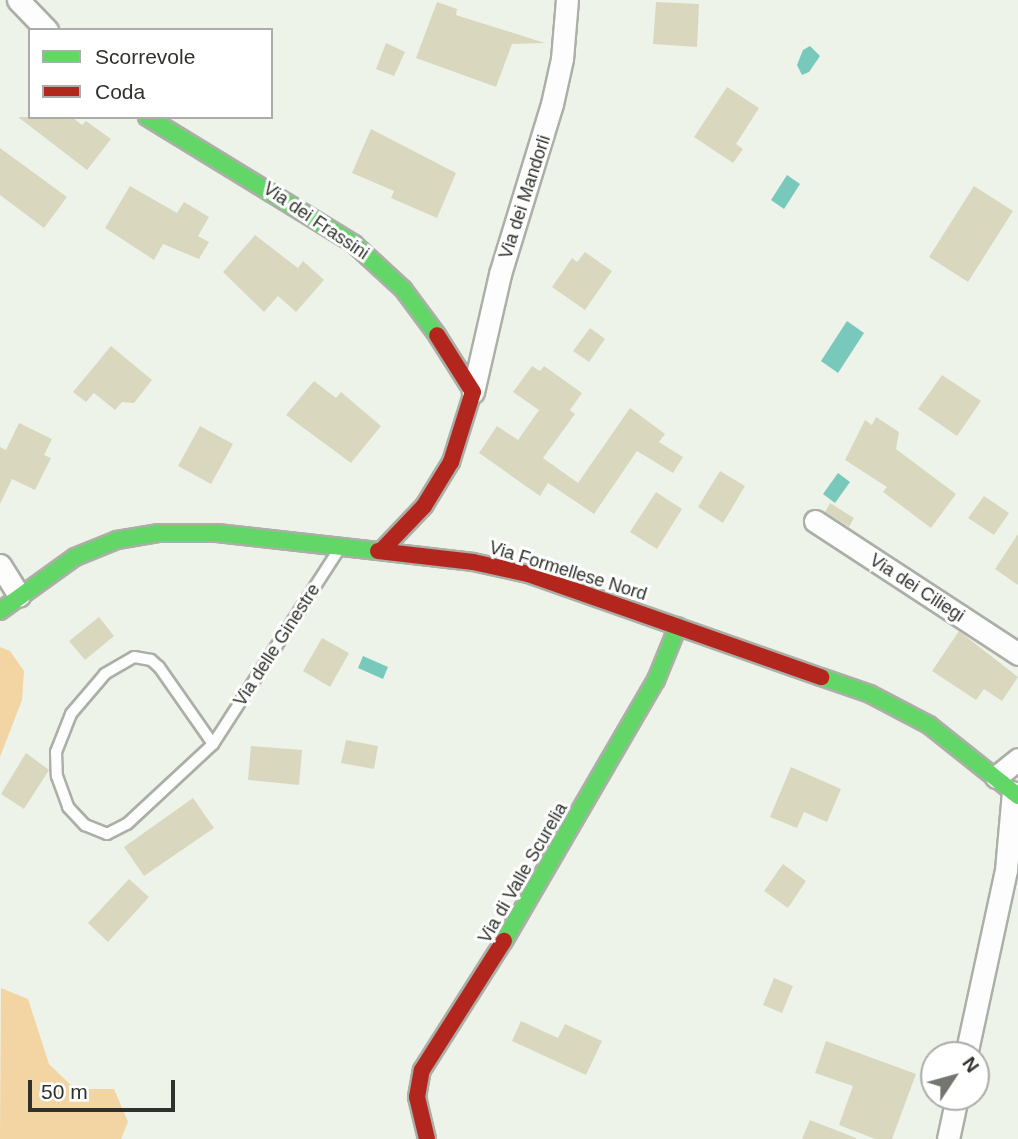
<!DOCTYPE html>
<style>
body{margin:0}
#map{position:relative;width:1018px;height:1139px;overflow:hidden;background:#eef3e9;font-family:Helvetica,sans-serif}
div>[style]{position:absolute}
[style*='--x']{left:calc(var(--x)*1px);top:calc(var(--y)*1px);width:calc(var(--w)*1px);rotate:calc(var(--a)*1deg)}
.green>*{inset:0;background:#f3d4a3}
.water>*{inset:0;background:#78c8bb}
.building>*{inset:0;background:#d9d8bf}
.roads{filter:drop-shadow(2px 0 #abafa7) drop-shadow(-2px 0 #abafa7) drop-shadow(0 2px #abafa7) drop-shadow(0 -2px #abafa7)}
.lane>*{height:10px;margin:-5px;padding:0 5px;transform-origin:5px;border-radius:5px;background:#fcfdfc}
.street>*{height:21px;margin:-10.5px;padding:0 10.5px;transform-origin:10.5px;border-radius:10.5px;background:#fcfdfc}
.fast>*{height:16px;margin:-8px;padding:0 8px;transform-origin:8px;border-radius:8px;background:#63d668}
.jam>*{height:16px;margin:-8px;padding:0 8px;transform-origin:8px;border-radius:8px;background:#b3261e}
span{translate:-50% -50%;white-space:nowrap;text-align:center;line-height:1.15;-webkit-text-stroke:6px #fff;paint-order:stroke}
.street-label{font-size:18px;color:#2f322c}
.legend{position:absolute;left:28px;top:28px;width:245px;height:91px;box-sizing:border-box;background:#fff;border:2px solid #acadab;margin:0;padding:9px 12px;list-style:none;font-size:21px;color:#2f322c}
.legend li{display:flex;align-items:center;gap:14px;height:35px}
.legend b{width:35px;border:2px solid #acadab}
.north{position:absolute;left:920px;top:1041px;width:70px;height:70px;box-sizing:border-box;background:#fff;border:2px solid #acadab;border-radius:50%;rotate:54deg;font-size:19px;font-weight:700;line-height:28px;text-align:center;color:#2f322c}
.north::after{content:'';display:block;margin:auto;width:24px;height:32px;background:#72766e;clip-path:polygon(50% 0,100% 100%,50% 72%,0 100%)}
.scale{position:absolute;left:28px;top:1080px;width:147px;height:32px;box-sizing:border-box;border:4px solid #2f322c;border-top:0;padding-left:9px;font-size:21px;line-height:24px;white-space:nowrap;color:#2f322c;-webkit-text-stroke:5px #fff;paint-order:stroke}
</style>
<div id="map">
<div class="green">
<i style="clip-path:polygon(0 647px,10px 651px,24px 671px,22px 700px,0 757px)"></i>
<i style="clip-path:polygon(1px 988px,28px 999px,49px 1064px,75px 1089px,114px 1089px,128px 1122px,121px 1139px,0 1139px)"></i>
</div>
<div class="water">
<i style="clip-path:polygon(810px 46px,820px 56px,809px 72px,802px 75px,797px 65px,803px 50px)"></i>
<i style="clip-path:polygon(787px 175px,800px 184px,784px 209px,771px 200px)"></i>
<i style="clip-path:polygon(847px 321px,864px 333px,838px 373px,821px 361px)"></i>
<i style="clip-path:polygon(838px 473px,850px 482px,835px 503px,823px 494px)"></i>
<i style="clip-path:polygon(363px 656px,388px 667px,383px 679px,358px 668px)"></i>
</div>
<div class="building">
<i style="clip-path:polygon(437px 2px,457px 9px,456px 15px,545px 43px,512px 44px,496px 87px,416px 58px)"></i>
<i style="clip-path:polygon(656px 2px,699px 4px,697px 47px,653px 44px)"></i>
<i style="clip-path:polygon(386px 43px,405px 52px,394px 76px,376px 69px)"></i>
<i style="clip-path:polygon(727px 87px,759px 108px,736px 144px,743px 149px,733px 163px,694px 137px)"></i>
<i style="clip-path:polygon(18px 117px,72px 117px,82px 125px,86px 121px,111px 139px,87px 170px)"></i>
<i style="clip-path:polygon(371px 129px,456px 173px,437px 218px,391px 198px,394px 191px,352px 173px)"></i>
<i style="clip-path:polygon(0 148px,67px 197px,44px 228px,0 195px)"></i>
<i style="clip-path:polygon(130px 186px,177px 213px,184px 202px,209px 217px,198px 236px,209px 242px,199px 259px,163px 244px,154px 260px,105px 228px)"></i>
<i style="clip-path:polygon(974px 186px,1013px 211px,968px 282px,929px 257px)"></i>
<i style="clip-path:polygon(255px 235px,298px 268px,303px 261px,324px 280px,296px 312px,278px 296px,264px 312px,223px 272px)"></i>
<i style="clip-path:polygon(585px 252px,612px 271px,585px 310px,552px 287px,572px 258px,577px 262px)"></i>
<i style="clip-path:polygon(590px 328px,605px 339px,589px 362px,573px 351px)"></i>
<i style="clip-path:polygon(111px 346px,152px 380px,134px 403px,122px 402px,115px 410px,94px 393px,86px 402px,73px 392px)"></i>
<i style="clip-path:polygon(532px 366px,540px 371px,544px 366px,582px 393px,570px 410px,575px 414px,543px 458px,578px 483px,630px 408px,665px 434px,659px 442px,683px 457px,673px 473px,637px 451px,594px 514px,548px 483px,540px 496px,479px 453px,497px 426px,518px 440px,539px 410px,513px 392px)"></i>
<i style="clip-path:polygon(942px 375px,981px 401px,957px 436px,918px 409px)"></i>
<i style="clip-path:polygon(314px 381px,336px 398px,341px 392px,381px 426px,351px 463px,286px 415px)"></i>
<i style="clip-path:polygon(876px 417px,899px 432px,896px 449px,956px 494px,931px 528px,883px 492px,887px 487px,845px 460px,865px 420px,872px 425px)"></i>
<i style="clip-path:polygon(19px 423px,52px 439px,44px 455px,51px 458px,35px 490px,12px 479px,0 504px,0 447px,6px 450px)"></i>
<i style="clip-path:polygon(200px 426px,233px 444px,211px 484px,178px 466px)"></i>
<i style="clip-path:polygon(720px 471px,745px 486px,723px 523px,698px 507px)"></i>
<i style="clip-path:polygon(656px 492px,682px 509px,657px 549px,630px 532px)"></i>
<i style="clip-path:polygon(984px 496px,1009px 513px,994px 535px,968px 518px)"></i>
<i style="clip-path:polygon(830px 503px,854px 518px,849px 527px,825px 512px)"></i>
<i style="clip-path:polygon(1018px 534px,1018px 585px,995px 569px)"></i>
<i style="clip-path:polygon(99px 617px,114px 636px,85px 660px,69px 641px)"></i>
<i style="clip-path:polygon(959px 631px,1018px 677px,1002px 701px,984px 689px,976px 700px,932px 671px)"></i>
<i style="clip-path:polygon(322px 638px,349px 653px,330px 687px,303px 671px)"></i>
<i style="clip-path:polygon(346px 740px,378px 746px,374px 769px,341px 763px)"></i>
<i style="clip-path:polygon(251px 746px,302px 750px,299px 785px,248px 780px)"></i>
<i style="clip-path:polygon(26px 753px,49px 770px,24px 809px,1px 794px)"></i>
<i style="clip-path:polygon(791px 767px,841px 789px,827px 822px,804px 812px,797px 828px,770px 817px)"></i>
<i style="clip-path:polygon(193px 798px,214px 828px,144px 876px,124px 847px)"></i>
<i style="clip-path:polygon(783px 864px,806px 881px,788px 908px,764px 891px)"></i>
<i style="clip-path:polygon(129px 879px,149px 897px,108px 942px,88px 923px)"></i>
<i style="clip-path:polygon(774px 978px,793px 986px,782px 1013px,763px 1005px)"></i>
<i style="clip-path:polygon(521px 1021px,558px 1038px,565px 1024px,602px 1041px,586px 1075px,512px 1041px)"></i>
<i style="clip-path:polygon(826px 1041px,916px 1074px,892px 1139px,875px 1139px,839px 1125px,853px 1086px,815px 1073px)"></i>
<i style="clip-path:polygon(810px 1120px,856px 1138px,856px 1139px,802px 1139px)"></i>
</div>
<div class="roads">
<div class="lane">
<i style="--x:213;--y:744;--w:94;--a:-125"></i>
<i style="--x:159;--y:667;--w:11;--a:-139"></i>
<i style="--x:151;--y:660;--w:17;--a:-170"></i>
<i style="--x:134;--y:657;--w:34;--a:150"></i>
<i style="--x:105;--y:674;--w:52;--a:130.4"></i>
<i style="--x:71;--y:714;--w:41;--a:111.5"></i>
<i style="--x:56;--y:752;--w:24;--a:88"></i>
<i style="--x:57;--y:776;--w:33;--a:70"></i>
<i style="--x:68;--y:807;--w:25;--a:47"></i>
<i style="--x:85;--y:825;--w:24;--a:22"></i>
<i style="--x:107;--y:834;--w:22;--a:-27"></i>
<i style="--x:127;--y:824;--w:117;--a:-42.9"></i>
<i style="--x:213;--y:744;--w:230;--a:-57.1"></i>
</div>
<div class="street">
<i style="--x:18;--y:0;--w:42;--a:46"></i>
<i style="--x:473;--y:392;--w:121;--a:-77.1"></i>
<i style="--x:500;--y:274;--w:178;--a:-73"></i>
<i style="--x:552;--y:104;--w:46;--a:-77.5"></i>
<i style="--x:562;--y:59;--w:59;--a:-85.2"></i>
<i style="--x:815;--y:521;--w:243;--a:33.2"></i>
<i style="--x:0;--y:565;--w:36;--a:58"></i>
<i style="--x:996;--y:777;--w:28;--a:-39"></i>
<i style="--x:966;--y:1055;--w:189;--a:-77.8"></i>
<i style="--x:1006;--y:870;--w:78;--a:-84.9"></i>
<i style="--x:948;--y:1139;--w:43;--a:-77.9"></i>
</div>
<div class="fast">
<i style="--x:147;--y:117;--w:243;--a:31.5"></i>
<i style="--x:354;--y:244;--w:67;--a:42.6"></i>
<i style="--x:403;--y:289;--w:57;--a:53.5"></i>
<i style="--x:0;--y:611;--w:92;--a:-35.8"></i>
<i style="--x:75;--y:557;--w:45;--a:-22"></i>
<i style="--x:117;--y:540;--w:43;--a:-9.5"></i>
<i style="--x:159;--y:533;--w:58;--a:0"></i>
<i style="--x:217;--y:533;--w:162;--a:6.4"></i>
<i style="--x:821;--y:677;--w:52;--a:19.1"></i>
<i style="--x:870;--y:694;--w:67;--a:27.7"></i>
<i style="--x:929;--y:725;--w:114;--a:38.6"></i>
<i style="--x:504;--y:941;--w:302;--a:-59.8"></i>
<i style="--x:656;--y:680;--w:58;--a:-67.8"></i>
</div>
<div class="jam">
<i style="--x:382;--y:550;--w:61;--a:-46.3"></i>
<i style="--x:424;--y:506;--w:52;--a:-58.5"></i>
<i style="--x:451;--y:462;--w:73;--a:-72.6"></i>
<i style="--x:473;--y:392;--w:67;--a:-122.3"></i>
<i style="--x:378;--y:551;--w:96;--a:6.6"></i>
<i style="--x:473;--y:562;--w:56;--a:12.3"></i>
<i style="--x:528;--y:574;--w:311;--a:19.4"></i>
<i style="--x:427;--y:1139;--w:43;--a:-103.4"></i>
<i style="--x:417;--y:1097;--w:27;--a:-80"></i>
<i style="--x:422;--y:1070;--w:153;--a:-57.6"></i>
</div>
</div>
<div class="street-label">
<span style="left:525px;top:197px;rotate:-72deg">Via dei Mandorli</span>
<span style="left:316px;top:221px;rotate:34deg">Via dei Frassini</span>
<span style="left:568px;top:571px;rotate:17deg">Via Formellese Nord</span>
<span style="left:917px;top:588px;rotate:33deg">Via dei Ciliegi</span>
<span style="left:277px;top:645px;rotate:-57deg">Via delle Ginestre</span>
<span style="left:523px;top:873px;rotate:-60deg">Via di Valle Scurelia</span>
</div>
<ul class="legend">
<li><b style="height:9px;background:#63d668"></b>Scorrevole</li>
<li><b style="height:9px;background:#b3261e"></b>Coda</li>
</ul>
<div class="north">N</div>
<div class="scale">50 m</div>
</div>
